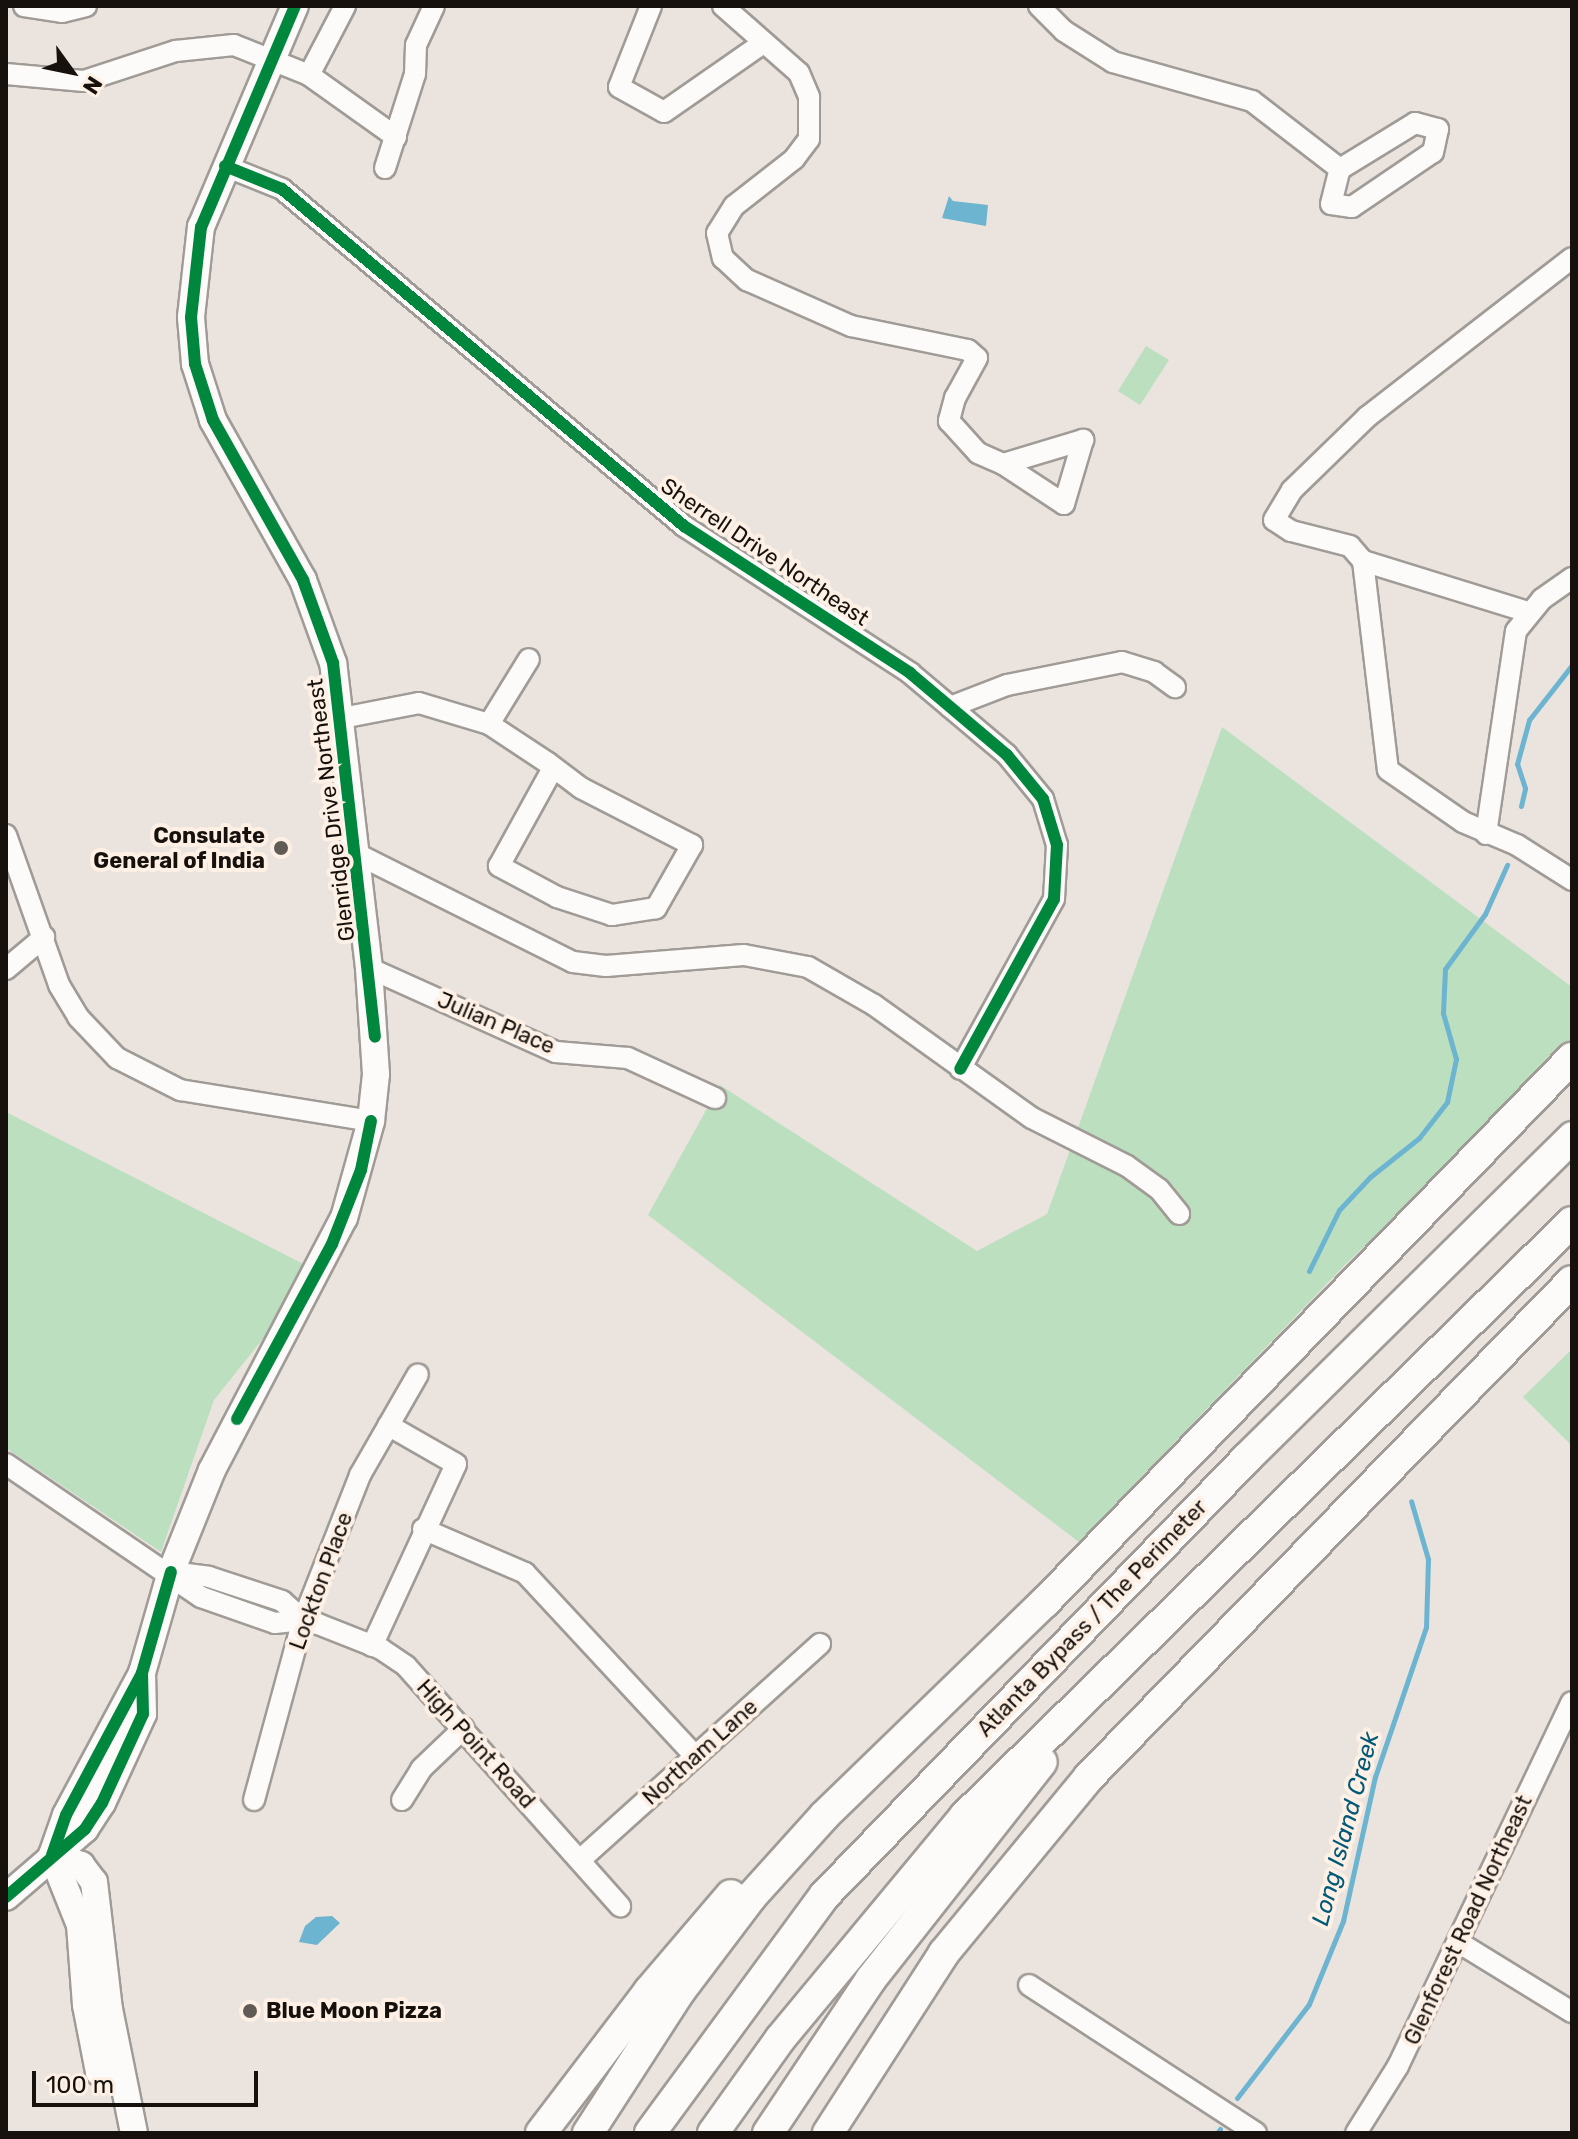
<!DOCTYPE html>
<style>
body{margin:0}
#map{position:relative;width:1578px;height:2139px;overflow:hidden;background:#ebe4de;font-family:Rubik,sans-serif}
div>[style]{position:absolute}
[style*='--x']{left:calc(var(--x)*1px);top:calc(var(--y)*1px);width:calc(var(--w)*1px);rotate:calc(var(--a)*1deg)}
.green>*{inset:0;background:#bcdfc0}
.water>*{inset:0;background:#6db4d1}
.stream>*{height:5px;margin:-2.5px;padding:0 2.5px;transform-origin:2.5px;border-radius:2.5px;background:#6db4d1}
.roads{filter:drop-shadow(2px 0 #a09b96) drop-shadow(-2px 0 #a09b96) drop-shadow(0 2px #a09b96) drop-shadow(0 -2px #a09b96)}
.minor>*{height:20px;margin:-10px;padding:0 10px;transform-origin:10px;border-radius:10px;background:#fcfbfa}
.major>*{height:26px;margin:-13px;padding:0 13px;transform-origin:13px;border-radius:13px;background:#fcfbfa}
.highway>*{height:30px;margin:-15px;padding:0 15px;transform-origin:15px;border-radius:15px;background:#fcfbfa}
.cycleway>*{height:12px;margin:-6px;padding:0 6px;transform-origin:6px;border-radius:6px;background:#00873e}
.dots>*{width:22px;height:22px;translate:-50% -50%;box-sizing:border-box;border:4px solid #fef0e5;border-radius:50%}
span{translate:-50% -50%;white-space:nowrap;text-align:center;line-height:1.15;-webkit-text-stroke:8px #fef0e5;paint-order:stroke}
.street-label{font-size:22px;color:#16110d}
.poi-label{font-size:22px;color:#16110d;font-weight:700}
.right{translate:-100% -50%;text-align:right}
.left{translate:0 -50%;text-align:left}
.water-label{font-size:24px;color:#035978;font-style:italic}
.frame{position:absolute;inset:0;border:8px solid #16110d;pointer-events:none}
.north{position:absolute;left:32px;top:32px;width:80px;height:80px;-webkit-text-stroke:6px #fef0e5;paint-order:stroke;rotate:123deg;font-size:22px;font-weight:700;line-height:32px;text-align:center;color:#16110d}
.north::after{content:'';display:block;margin:auto;width:28px;height:36px;background:#16110d;clip-path:polygon(50% 0,100% 100%,50% 72%,0 100%)}
.scale{position:absolute;left:32px;top:2071px;width:226px;height:36px;box-sizing:border-box;border:4px solid #16110d;border-top:0;padding-left:10px;font-size:24px;line-height:28px;white-space:nowrap;color:#16110d;-webkit-text-stroke:6px #fef0e5;paint-order:stroke}
</style>
<div id="map">
<div class="green">
<i style="clip-path:polygon(1146px 346px,1169px 360px,1140px 405px,1118px 391px)"></i>
<i style="clip-path:polygon(1222px 727px,1572px 987px,1572px 1049px,1344px 1266px,1079px 1542px,648px 1215px,720px 1085px,977px 1251px,1047px 1214px)"></i>
<i style="clip-path:polygon(6px 1112px,317px 1271px,214px 1400px,161px 1552px,6px 1448px)"></i>
<i style="clip-path:polygon(1572px 1349px,1572px 1446px,1523px 1397px)"></i>
</div>
<div class="water">
<i style="clip-path:polygon(949px 196px,953px 201px,988px 205px,986px 226px,942px 218px)"></i>
<i style="clip-path:polygon(332px 1916px,340px 1923px,317px 1945px,299px 1942px,305px 1926px,316px 1917px)"></i>
</div>
<div class="stream">
<i style="--x:1521;--y:806;--w:18;--a:-77"></i>
<i style="--x:1525;--y:788;--w:25;--a:-108"></i>
<i style="--x:1517;--y:764;--w:46;--a:-74.7"></i>
<i style="--x:1529;--y:720;--w:70;--a:-52"></i>
<i style="--x:1309;--y:1271;--w:68;--a:-63.8"></i>
<i style="--x:1339;--y:1210;--w:45;--a:-46.8"></i>
<i style="--x:1370;--y:1177;--w:63;--a:-38.5"></i>
<i style="--x:1419;--y:1138;--w:46;--a:-52.1"></i>
<i style="--x:1447;--y:1102;--w:44;--a:-78.2"></i>
<i style="--x:1456;--y:1059;--w:48;--a:-105.8"></i>
<i style="--x:1443;--y:1013;--w:44;--a:-87.4"></i>
<i style="--x:1445;--y:969;--w:68;--a:-54"></i>
<i style="--x:1485;--y:914;--w:54;--a:-65.8"></i>
<i style="--x:1237;--y:2098;--w:118;--a:-52.5"></i>
<i style="--x:1309;--y:2004;--w:90;--a:-67.7"></i>
<i style="--x:1343;--y:1921;--w:148;--a:-77.5"></i>
<i style="--x:1375;--y:1777;--w:158;--a:-71.2"></i>
<i style="--x:1426;--y:1627;--w:68;--a:-88.3"></i>
<i style="--x:1428;--y:1559;--w:60;--a:-106.3"></i>
<i style="--x:1217;--y:2133;--w:5;--a:-53"></i>
</div>
<div class="roads">
<div class="minor">
<i style="--x:24;--y:6;--w:38;--a:9"></i>
<i style="--x:62;--y:12;--w:25;--a:-14"></i>
<i style="--x:651;--y:6;--w:87;--a:111.6"></i>
<i style="--x:619;--y:87;--w:51;--a:29.1"></i>
<i style="--x:664;--y:112;--w:119;--a:-34.8"></i>
<i style="--x:723;--y:6;--w:101;--a:41.4"></i>
<i style="--x:799;--y:73;--w:26;--a:67"></i>
<i style="--x:809;--y:97;--w:42;--a:90"></i>
<i style="--x:809;--y:139;--w:25;--a:127"></i>
<i style="--x:794;--y:159;--w:76;--a:141.9"></i>
<i style="--x:734;--y:206;--w:32;--a:122"></i>
<i style="--x:717;--y:233;--w:26;--a:77"></i>
<i style="--x:723;--y:258;--w:33;--a:43"></i>
<i style="--x:747;--y:280;--w:114;--a:23.9"></i>
<i style="--x:851;--y:326;--w:119;--a:11.6"></i>
<i style="--x:968;--y:350;--w:12;--a:42"></i>
<i style="--x:977;--y:358;--w:46;--a:118.8"></i>
<i style="--x:955;--y:398;--w:24;--a:105"></i>
<i style="--x:949;--y:421;--w:43;--a:47.8"></i>
<i style="--x:978;--y:453;--w:27;--a:24"></i>
<i style="--x:1003;--y:464;--w:84;--a:-16.7"></i>
<i style="--x:1039;--y:6;--w:35;--a:45"></i>
<i style="--x:1064;--y:31;--w:58;--a:32.3"></i>
<i style="--x:1113;--y:62;--w:144;--a:15.7"></i>
<i style="--x:1252;--y:101;--w:111;--a:37.7"></i>
<i style="--x:6;--y:74;--w:78;--a:5.1"></i>
<i style="--x:84;--y:81;--w:97;--a:-18.1"></i>
<i style="--x:176;--y:51;--w:58;--a:-5.9"></i>
<i style="--x:234;--y:45;--w:81;--a:21.8"></i>
<i style="--x:309;--y:75;--w:107;--a:35.5"></i>
<i style="--x:309;--y:75;--w:78;--a:-62.4"></i>
<i style="--x:1415;--y:123;--w:24;--a:15"></i>
<i style="--x:1438;--y:129;--w:24;--a:102"></i>
<i style="--x:1433;--y:152;--w:98;--a:145.8"></i>
<i style="--x:1352;--y:207;--w:21;--a:-172"></i>
<i style="--x:1331;--y:204;--w:36;--a:-76"></i>
<i style="--x:1340;--y:169;--w:88;--a:-31.5"></i>
<i style="--x:225;--y:166;--w:61;--a:22"></i>
<i style="--x:282;--y:189;--w:525;--a:39.97"></i>
<i style="--x:684;--y:526;--w:270;--a:33"></i>
<i style="--x:910;--y:673;--w:127;--a:40.2"></i>
<i style="--x:1007;--y:755;--w:57;--a:50.7"></i>
<i style="--x:1043;--y:799;--w:48;--a:73.1"></i>
<i style="--x:1057;--y:845;--w:54;--a:93.2"></i>
<i style="--x:1054;--y:899;--w:194;--a:118.9"></i>
<i style="--x:385;--y:168;--w:99;--a:-72.3"></i>
<i style="--x:415;--y:74;--w:29;--a:-88"></i>
<i style="--x:416;--y:45;--w:43;--a:-65.2"></i>
<i style="--x:1003;--y:464;--w:73;--a:33.3"></i>
<i style="--x:1064;--y:504;--w:67;--a:-73.5"></i>
<i style="--x:1363;--y:561;--w:210;--a:83.2"></i>
<i style="--x:1388;--y:770;--w:91;--a:34.7"></i>
<i style="--x:1463;--y:822;--w:59;--a:23.1"></i>
<i style="--x:1517;--y:845;--w:65;--a:32.5"></i>
<i style="--x:1528;--y:612;--w:173;--a:-162.8"></i>
<i style="--x:1363;--y:561;--w:20;--a:-131"></i>
<i style="--x:1350;--y:546;--w:61;--a:-165.7"></i>
<i style="--x:1291;--y:531;--w:20;--a:-147"></i>
<i style="--x:1274;--y:520;--w:35;--a:-59"></i>
<i style="--x:1292;--y:490;--w:105;--a:-44.2"></i>
<i style="--x:1367;--y:417;--w:259;--a:-37.8"></i>
<i style="--x:950;--y:707;--w:61;--a:-21.1"></i>
<i style="--x:1007;--y:685;--w:117;--a:-11.3"></i>
<i style="--x:1122;--y:662;--w:34;--a:17"></i>
<i style="--x:1154;--y:672;--w:26;--a:36"></i>
<i style="--x:342;--y:718;--w:78;--a:-11"></i>
<i style="--x:419;--y:703;--w:73;--a:16.7"></i>
<i style="--x:489;--y:724;--w:71;--a:33.5"></i>
<i style="--x:548;--y:763;--w:41;--a:37.1"></i>
<i style="--x:581;--y:788;--w:125;--a:27.2"></i>
<i style="--x:692;--y:845;--w:73;--a:119.7"></i>
<i style="--x:656;--y:908;--w:45;--a:171"></i>
<i style="--x:612;--y:915;--w:58;--a:-161.9"></i>
<i style="--x:557;--y:897;--w:66;--a:-151.9"></i>
<i style="--x:499;--y:866;--w:112;--a:-61.1"></i>
<i style="--x:489;--y:724;--w:76;--a:-58.4"></i>
<i style="--x:1486;--y:834;--w:205;--a:-81.6"></i>
<i style="--x:1516;--y:631;--w:41;--a:-50.9"></i>
<i style="--x:1542;--y:599;--w:37;--a:-35"></i>
<i style="--x:6;--y:835;--w:159;--a:70.5"></i>
<i style="--x:59;--y:985;--w:37;--a:59"></i>
<i style="--x:78;--y:1017;--w:57;--a:46.4"></i>
<i style="--x:117;--y:1058;--w:71;--a:26.9"></i>
<i style="--x:180;--y:1090;--w:193;--a:9.2"></i>
<i style="--x:357;--y:854;--w:241;--a:26.6"></i>
<i style="--x:573;--y:962;--w:33;--a:7"></i>
<i style="--x:606;--y:966;--w:138;--a:-4.6"></i>
<i style="--x:744;--y:955;--w:65;--a:10.6"></i>
<i style="--x:808;--y:967;--w:76;--a:29.9"></i>
<i style="--x:874;--y:1005;--w:194;--a:35.6"></i>
<i style="--x:1032;--y:1118;--w:106;--a:26.8"></i>
<i style="--x:1127;--y:1166;--w:39;--a:36"></i>
<i style="--x:1159;--y:1189;--w:32;--a:51"></i>
<i style="--x:369;--y:968;--w:205;--a:24.2"></i>
<i style="--x:556;--y:1052;--w:72;--a:4.8"></i>
<i style="--x:628;--y:1058;--w:96;--a:24.7"></i>
<i style="--x:6;--y:969;--w:50;--a:-40.1"></i>
<i style="--x:6;--y:1464;--w:236;--a:34.3"></i>
<i style="--x:201;--y:1597;--w:78;--a:19.4"></i>
<i style="--x:275;--y:1623;--w:28;--a:-6"></i>
<i style="--x:303;--y:1620;--w:16;--a:15"></i>
<i style="--x:318;--y:1624;--w:68;--a:21.6"></i>
<i style="--x:381;--y:1649;--w:30;--a:34"></i>
<i style="--x:406;--y:1666;--w:322;--a:48.3"></i>
<i style="--x:423;--y:1529;--w:111;--a:23.3"></i>
<i style="--x:525;--y:1573;--w:250;--a:47.1"></i>
<i style="--x:171;--y:1572;--w:38;--a:7"></i>
<i style="--x:209;--y:1577;--w:77;--a:18.2"></i>
<i style="--x:282;--y:1601;--w:28;--a:42"></i>
<i style="--x:372;--y:1646;--w:200;--a:-65.2"></i>
<i style="--x:456;--y:1464;--w:78;--a:-150.2"></i>
<i style="--x:254;--y:1800;--w:187;--a:-74.8"></i>
<i style="--x:303;--y:1620;--w:156;--a:-68.5"></i>
<i style="--x:360;--y:1475;--w:116;--a:-60.1"></i>
<i style="--x:402;--y:1800;--w:36;--a:-58"></i>
<i style="--x:421;--y:1769;--w:59;--a:-43.6"></i>
<i style="--x:580;--y:1860;--w:323;--a:-42"></i>
<i style="--x:1458;--y:1942;--w:134;--a:31.6"></i>
<i style="--x:1029;--y:1985;--w:271;--a:33.1"></i>
<i style="--x:1356;--y:2133;--w:79;--a:-57.9"></i>
<i style="--x:1398;--y:2066;--w:403;--a:-64.5"></i>
</div>
<div class="major">
<i style="--x:52;--y:1855;--w:42;--a:-70.7"></i>
<i style="--x:66;--y:1815;--w:161;--a:-61.8"></i>
<i style="--x:142;--y:1673;--w:105;--a:-74"></i>
<i style="--x:171;--y:1572;--w:110;--a:-68.1"></i>
<i style="--x:212;--y:1470;--w:284;--a:-62.4"></i>
<i style="--x:344;--y:1218;--w:101;--a:-74.4"></i>
<i style="--x:371;--y:1121;--w:47;--a:-83.9"></i>
<i style="--x:376;--y:1074;--w:106;--a:-93.8"></i>
<i style="--x:369;--y:968;--w:307;--a:-96.7"></i>
<i style="--x:333;--y:663;--w:88;--a:-109.9"></i>
<i style="--x:303;--y:580;--w:184;--a:-119.4"></i>
<i style="--x:213;--y:420;--w:59;--a:-107.8"></i>
<i style="--x:195;--y:364;--w:47;--a:-94.9"></i>
<i style="--x:191;--y:317;--w:91;--a:-83.7"></i>
<i style="--x:201;--y:227;--w:240;--a:-67"></i>
<i style="--x:52;--y:1855;--w:31;--a:19"></i>
<i style="--x:81;--y:1865;--w:21;--a:53"></i>
<i style="--x:94;--y:1882;--w:128;--a:83.3"></i>
<i style="--x:109;--y:2009;--w:126;--a:78.6"></i>
<i style="--x:52;--y:1855;--w:75;--a:68.2"></i>
<i style="--x:80;--y:1925;--w:80;--a:85.7"></i>
<i style="--x:86;--y:2005;--w:68;--a:79"></i>
<i style="--x:99;--y:2072;--w:21;--a:-3"></i>
<i style="--x:6;--y:1897;--w:104;--a:-40.7"></i>
<i style="--x:85;--y:1829;--w:31;--a:-57"></i>
<i style="--x:102;--y:1803;--w:98;--a:-65.3"></i>
<i style="--x:143;--y:1714;--w:41;--a:-91.4"></i>
</div>
<div class="highway">
<i style="--x:541;--y:2133;--w:178;--a:-52.7"></i>
<i style="--x:649;--y:1991;--w:126;--a:-49.5"></i>
<i style="--x:588;--y:2133;--w:169;--a:-57.1"></i>
<i style="--x:680;--y:1991;--w:118;--a:-52.9"></i>
<i style="--x:751;--y:1897;--w:110;--a:-47.9"></i>
<i style="--x:825;--y:1815;--w:305;--a:-44.1"></i>
<i style="--x:1044;--y:1603;--w:759;--a:-45.91"></i>
<i style="--x:650;--y:2133;--w:295;--a:-53.7"></i>
<i style="--x:825;--y:1895;--w:607;--a:-46"></i>
<i style="--x:1247;--y:1458;--w:457;--a:-44.6"></i>
<i style="--x:713;--y:2133;--w:115;--a:-54.5"></i>
<i style="--x:780;--y:2039;--w:290;--a:-50.3"></i>
<i style="--x:965;--y:1816;--w:849;--a:-44.38"></i>
<i style="--x:768;--y:2133;--w:185;--a:-56.2"></i>
<i style="--x:871;--y:1979;--w:276;--a:-51.8"></i>
<i style="--x:828;--y:2133;--w:214;--a:-57.2"></i>
<i style="--x:944;--y:1953;--w:228;--a:-50.5"></i>
<i style="--x:1089;--y:1777;--w:692;--a:-45.76"></i>
</div>
</div>
<div class="cycleway">
<i style="--x:295;--y:6;--w:240;--a:113"></i>
<i style="--x:201;--y:227;--w:91;--a:96.3"></i>
<i style="--x:191;--y:317;--w:47;--a:85.1"></i>
<i style="--x:195;--y:364;--w:59;--a:72.2"></i>
<i style="--x:213;--y:420;--w:184;--a:60.6"></i>
<i style="--x:303;--y:580;--w:88;--a:70.1"></i>
<i style="--x:333;--y:663;--w:376;--a:83.6"></i>
<i style="--x:225;--y:166;--w:61;--a:22"></i>
<i style="--x:282;--y:189;--w:525;--a:39.97"></i>
<i style="--x:684;--y:526;--w:270;--a:33"></i>
<i style="--x:910;--y:673;--w:127;--a:40.2"></i>
<i style="--x:1007;--y:755;--w:57;--a:50.7"></i>
<i style="--x:1043;--y:799;--w:48;--a:73.1"></i>
<i style="--x:1057;--y:845;--w:54;--a:93.2"></i>
<i style="--x:1054;--y:899;--w:194;--a:118.9"></i>
<i style="--x:237;--y:1419;--w:199;--a:-61.5"></i>
<i style="--x:332;--y:1244;--w:79;--a:-68.6"></i>
<i style="--x:361;--y:1170;--w:50;--a:-78.5"></i>
<i style="--x:52;--y:1855;--w:42;--a:-70.7"></i>
<i style="--x:66;--y:1815;--w:161;--a:-61.8"></i>
<i style="--x:142;--y:1673;--w:105;--a:-74"></i>
<i style="--x:6;--y:1897;--w:104;--a:-40.7"></i>
<i style="--x:85;--y:1829;--w:31;--a:-57"></i>
<i style="--x:102;--y:1803;--w:98;--a:-65.3"></i>
<i style="--x:143;--y:1714;--w:41;--a:-91.4"></i>
</div>
<div class="dots">
<i style="left:281px;top:848px;background:#615b56"></i>
<i style="left:250px;top:2011px;background:#615b56"></i>
</div>
<div class="street-label">
<span style="left:765px;top:552px;rotate:34deg">Sherrell Drive Northeast</span>
<span style="left:331px;top:810px;rotate:-97deg">Glenridge Drive Northeast</span>
<span style="left:496px;top:1023px;rotate:23deg">Julian Place</span>
<span style="left:321px;top:1581px;rotate:-70deg">Lockton Place</span>
<span style="left:1092px;top:1618px;rotate:-46deg">Atlanta Bypass / The Perimeter</span>
<span style="left:476px;top:1744px;rotate:48deg">High Point Road</span>
<span style="left:700px;top:1752px;rotate:-42deg">Northam Lane</span>
<span style="left:1468px;top:1920px;rotate:-65deg">Glenforest Road Northeast</span>
</div>
<div class="poi-label">
<span class="right" style="left:265px;top:848px">Consulate<br>General of India</span>
<span class="left" style="left:266px;top:2011px">Blue Moon Pizza</span>
</div>
<div class="water-label">
<span style="left:1346px;top:1829px;rotate:-75deg">Long Island Creek</span>
</div>
<div class="frame"></div>
<div class="north">N</div>
<div class="scale">100 m</div>
</div>
